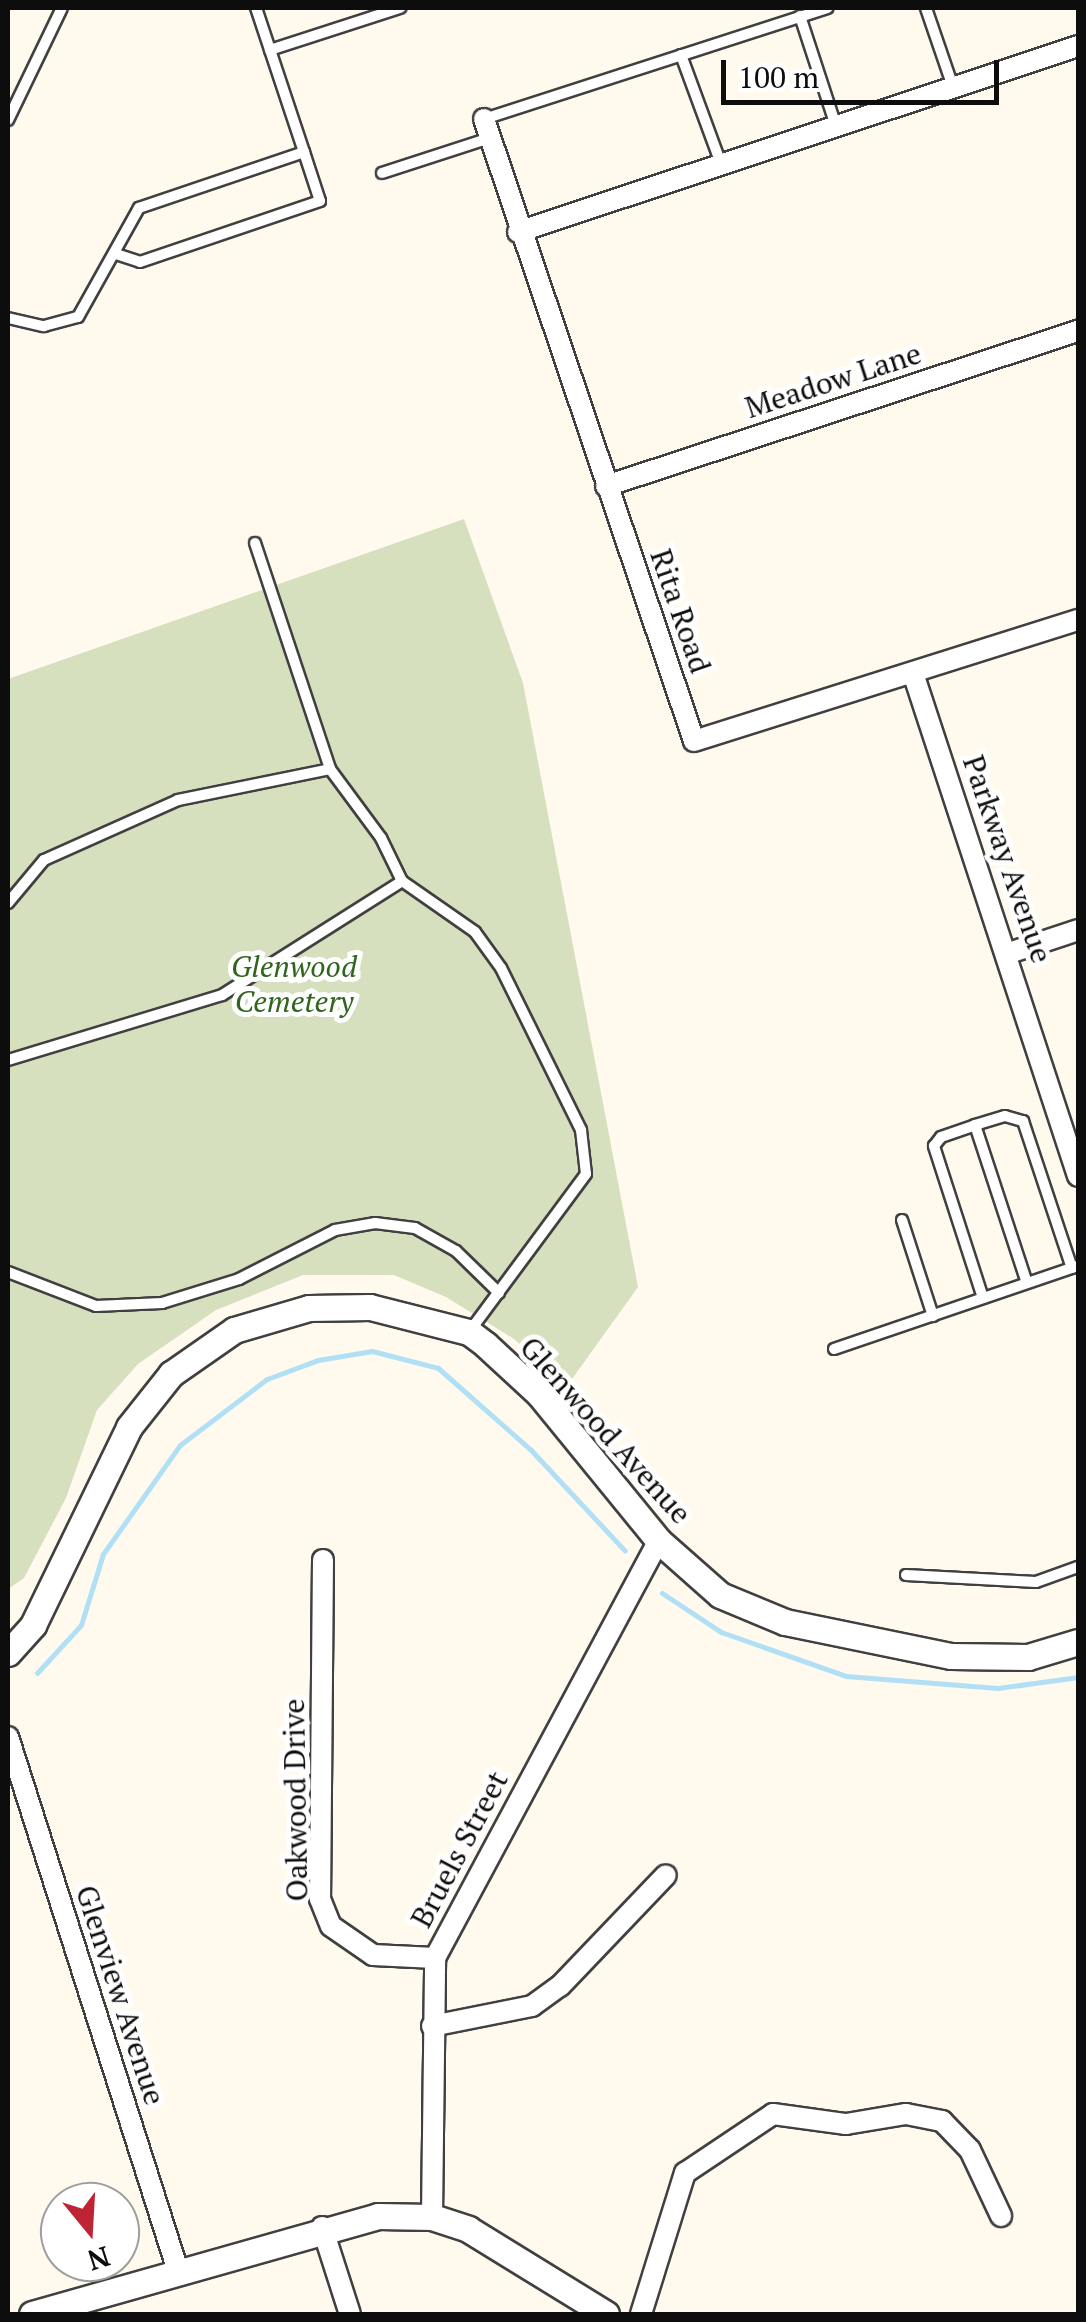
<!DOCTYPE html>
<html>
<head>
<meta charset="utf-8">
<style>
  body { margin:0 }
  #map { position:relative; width:1086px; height:2322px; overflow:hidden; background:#fffaed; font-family:"PT Serif",serif }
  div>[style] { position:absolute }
  .cemetery>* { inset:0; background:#d7e0be }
  .stream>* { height:5px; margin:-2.5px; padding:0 2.5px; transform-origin:2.5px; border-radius:2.5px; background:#b1e0f6 }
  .roads { filter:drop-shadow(2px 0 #404040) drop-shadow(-2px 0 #404040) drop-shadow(0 2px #404040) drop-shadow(0 -2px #404040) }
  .service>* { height:10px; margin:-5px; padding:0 5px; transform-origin:5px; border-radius:5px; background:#fff }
  .minor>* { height:20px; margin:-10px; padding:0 10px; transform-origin:10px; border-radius:10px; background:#fff }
  .tertiary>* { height:25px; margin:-12.5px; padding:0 12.5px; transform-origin:12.5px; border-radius:12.5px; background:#fff }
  span { translate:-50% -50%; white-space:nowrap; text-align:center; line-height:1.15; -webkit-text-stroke:10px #fff; paint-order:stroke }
  .street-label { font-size:30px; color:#0d0d0d }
  .park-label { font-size:30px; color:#30651d; font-style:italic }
  .frame { position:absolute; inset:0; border:10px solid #0d0d0d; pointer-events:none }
  .north { position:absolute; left:40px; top:2182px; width:100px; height:100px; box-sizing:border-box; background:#fff; border:2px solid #9e9e9e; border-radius:50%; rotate:162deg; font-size:28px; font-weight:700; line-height:40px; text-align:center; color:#0d0d0d }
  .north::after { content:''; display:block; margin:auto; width:35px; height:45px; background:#be2434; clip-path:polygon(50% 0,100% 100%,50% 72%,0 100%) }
  .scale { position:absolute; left:721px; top:60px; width:278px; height:45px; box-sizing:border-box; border:5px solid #0d0d0d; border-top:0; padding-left:12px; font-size:30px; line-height:35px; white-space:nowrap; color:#0d0d0d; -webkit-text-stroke:8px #fff; paint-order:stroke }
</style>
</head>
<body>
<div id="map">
  <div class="cemetery">
    <div style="clip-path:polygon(464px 519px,523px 683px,638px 1287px,567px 1386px,514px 1339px,446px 1297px,394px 1275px,303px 1275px,216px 1310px,138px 1364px,97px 1410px,66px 1498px,24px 1578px,8px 1589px,8px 679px)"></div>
  </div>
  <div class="stream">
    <div style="left:662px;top:1593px;width:71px;rotate:33.5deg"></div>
    <div style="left:721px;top:1632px;width:133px;rotate:19.4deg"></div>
    <div style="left:846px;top:1676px;width:152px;rotate:4.5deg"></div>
    <div style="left:998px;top:1688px;width:81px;rotate:-7.8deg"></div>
    <div style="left:37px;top:1673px;width:65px;rotate:-47.5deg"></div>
    <div style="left:81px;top:1625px;width:74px;rotate:-72.8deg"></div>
    <div style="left:103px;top:1554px;width:133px;rotate:-54.8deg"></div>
    <div style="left:180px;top:1445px;width:109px;rotate:-37.2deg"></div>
    <div style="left:267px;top:1379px;width:54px;rotate:-20.4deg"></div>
    <div style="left:318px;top:1360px;width:55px;rotate:-9.5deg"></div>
    <div style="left:372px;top:1351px;width:68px;rotate:14.4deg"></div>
    <div style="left:438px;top:1368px;width:123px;rotate:41.4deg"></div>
    <div style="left:530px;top:1449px;width:139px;rotate:47deg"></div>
  </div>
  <div class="roads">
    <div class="service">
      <div style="left:926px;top:8px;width:83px;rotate:71.1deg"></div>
      <div style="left:800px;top:16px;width:116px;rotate:71.9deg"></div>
      <div style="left:270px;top:50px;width:137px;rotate:-17.9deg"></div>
      <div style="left:681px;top:55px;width:116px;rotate:69.8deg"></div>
      <div style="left:484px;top:119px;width:361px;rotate:-17.9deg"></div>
      <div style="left:8px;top:120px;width:124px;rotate:-64.3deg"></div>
      <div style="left:382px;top:173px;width:114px;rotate:-18deg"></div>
      <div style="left:116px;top:254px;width:25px;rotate:18deg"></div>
      <div style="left:140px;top:262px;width:190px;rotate:-18.7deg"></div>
      <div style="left:320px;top:201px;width:52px;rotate:-108.1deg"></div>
      <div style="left:8px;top:318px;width:37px;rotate:13deg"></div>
      <div style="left:44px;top:326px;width:35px;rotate:-15deg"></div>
      <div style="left:78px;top:317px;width:125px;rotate:-60.8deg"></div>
      <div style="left:139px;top:208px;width:174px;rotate:-18.7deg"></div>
      <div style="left:304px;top:152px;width:152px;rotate:-108.4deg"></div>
      <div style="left:255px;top:543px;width:238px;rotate:71.6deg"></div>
      <div style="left:330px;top:769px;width:86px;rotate:53.5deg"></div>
      <div style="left:381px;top:838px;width:48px;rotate:64deg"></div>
      <div style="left:402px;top:881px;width:89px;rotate:34.9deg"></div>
      <div style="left:475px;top:932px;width:44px;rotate:54.2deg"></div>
      <div style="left:501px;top:968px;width:181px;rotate:63.7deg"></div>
      <div style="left:581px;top:1130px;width:44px;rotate:83.5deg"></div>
      <div style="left:586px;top:1174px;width:195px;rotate:126.5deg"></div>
      <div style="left:8px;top:903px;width:56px;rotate:-50.1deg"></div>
      <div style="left:44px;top:860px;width:147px;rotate:-24.1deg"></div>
      <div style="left:178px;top:800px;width:155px;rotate:-11.5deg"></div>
      <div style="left:8px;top:1060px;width:224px;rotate:-16.9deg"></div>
      <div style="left:222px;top:995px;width:213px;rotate:-32.3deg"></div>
      <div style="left:975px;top:1125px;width:166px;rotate:71.8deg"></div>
      <div style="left:902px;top:1220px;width:101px;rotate:72.1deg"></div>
      <div style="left:8px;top:1272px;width:94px;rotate:21.1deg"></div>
      <div style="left:96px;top:1306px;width:66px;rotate:-2.6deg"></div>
      <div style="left:162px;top:1303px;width:81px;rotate:-17.3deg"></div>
      <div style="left:239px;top:1279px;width:108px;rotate:-27deg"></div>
      <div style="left:335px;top:1230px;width:41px;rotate:-9.9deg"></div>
      <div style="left:375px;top:1223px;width:40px;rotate:7.1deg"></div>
      <div style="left:415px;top:1228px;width:47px;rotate:29.3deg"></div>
      <div style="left:456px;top:1251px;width:60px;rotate:44.3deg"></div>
      <div style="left:983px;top:1298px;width:160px;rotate:-107.9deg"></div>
      <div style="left:934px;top:1146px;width:11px;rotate:-52deg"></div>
      <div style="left:941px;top:1137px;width:36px;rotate:-19deg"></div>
      <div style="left:975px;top:1125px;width:31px;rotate:-17deg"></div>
      <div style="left:1005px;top:1116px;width:19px;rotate:16deg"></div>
      <div style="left:1023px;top:1121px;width:155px;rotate:71.6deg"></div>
      <div style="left:834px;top:1349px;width:258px;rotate:-18.8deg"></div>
      <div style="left:906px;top:1575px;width:130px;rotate:3.1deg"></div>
      <div style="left:1036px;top:1582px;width:45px;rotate:-19.7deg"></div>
    </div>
    <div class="minor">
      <div style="left:484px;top:119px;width:656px;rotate:71.34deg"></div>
      <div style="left:694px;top:741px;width:403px;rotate:-17.5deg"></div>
      <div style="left:518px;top:232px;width:590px;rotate:-18.37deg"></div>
      <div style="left:606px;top:486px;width:497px;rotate:-18.2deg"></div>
      <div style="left:914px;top:676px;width:526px;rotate:71.84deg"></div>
      <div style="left:1009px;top:953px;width:73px;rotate:-18.4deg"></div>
      <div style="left:323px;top:1560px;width:339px;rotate:90.5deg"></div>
      <div style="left:320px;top:1899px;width:29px;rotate:68deg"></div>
      <div style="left:331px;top:1926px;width:51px;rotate:34.6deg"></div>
      <div style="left:373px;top:1955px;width:62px;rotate:2.8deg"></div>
      <div style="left:8px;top:1737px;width:560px;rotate:72.34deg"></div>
      <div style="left:432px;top:2026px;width:102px;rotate:-11.3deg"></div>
      <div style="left:532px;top:2006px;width:34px;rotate:-36deg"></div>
      <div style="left:560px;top:1986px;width:153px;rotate:-46.3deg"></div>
      <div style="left:432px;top:2217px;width:259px;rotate:-89.3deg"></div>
      <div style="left:435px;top:1958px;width:473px;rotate:-61.8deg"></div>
      <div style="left:322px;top:2227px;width:91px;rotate:72.2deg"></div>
      <div style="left:641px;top:2314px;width:148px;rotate:-72.7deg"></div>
      <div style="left:685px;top:2173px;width:106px;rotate:-33.8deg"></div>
      <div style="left:773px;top:2114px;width:74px;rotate:7.8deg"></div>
      <div style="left:846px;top:2124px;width:61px;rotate:-9.5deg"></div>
      <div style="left:906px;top:2114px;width:37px;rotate:11deg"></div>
      <div style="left:942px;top:2121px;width:40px;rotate:46deg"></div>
      <div style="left:970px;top:2150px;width:73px;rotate:64.8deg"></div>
    </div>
    <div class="tertiary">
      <div style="left:8px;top:1653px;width:38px;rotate:-48deg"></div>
      <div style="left:33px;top:1625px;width:220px;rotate:-64.1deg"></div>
      <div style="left:129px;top:1427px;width:68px;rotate:-51.6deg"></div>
      <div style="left:171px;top:1374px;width:77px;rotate:-34.9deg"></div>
      <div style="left:234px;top:1330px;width:78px;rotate:-16.3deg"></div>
      <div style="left:309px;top:1308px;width:61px;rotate:-0.9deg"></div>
      <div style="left:370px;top:1307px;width:102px;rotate:14.2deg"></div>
      <div style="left:469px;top:1332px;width:21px;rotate:37deg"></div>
      <div style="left:486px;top:1345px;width:72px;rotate:42.8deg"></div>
      <div style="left:539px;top:1394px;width:190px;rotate:50.8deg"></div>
      <div style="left:659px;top:1541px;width:81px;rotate:41.5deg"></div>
      <div style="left:720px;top:1595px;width:70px;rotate:22.6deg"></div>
      <div style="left:785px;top:1622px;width:169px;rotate:11.6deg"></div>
      <div style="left:951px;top:1656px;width:77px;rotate:0.7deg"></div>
      <div style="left:1028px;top:1657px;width:52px;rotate:-16.7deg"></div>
      <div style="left:32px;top:2314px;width:360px;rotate:-15.8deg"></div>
      <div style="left:378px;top:2216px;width:54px;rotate:1.1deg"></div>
      <div style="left:432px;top:2217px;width:38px;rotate:18deg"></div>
      <div style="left:468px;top:2229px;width:162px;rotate:31.6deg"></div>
    </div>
  </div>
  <div class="street-label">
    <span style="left:833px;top:380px;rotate:-18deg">Meadow Lane</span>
    <span style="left:681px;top:611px;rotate:71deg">Rita Road</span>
    <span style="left:1008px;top:859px;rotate:71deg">Parkway Avenue</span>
    <span style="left:606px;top:1430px;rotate:48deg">Glenwood Avenue</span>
    <span style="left:295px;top:1800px;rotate:-91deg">Oakwood Drive</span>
    <span style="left:459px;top:1849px;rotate:-62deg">Bruels Street</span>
    <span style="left:121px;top:1995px;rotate:72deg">Glenview Avenue</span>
  </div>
  <div class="park-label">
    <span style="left:294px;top:983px">Glenwood<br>Cemetery</span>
  </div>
  <div class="frame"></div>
  <div class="north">N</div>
  <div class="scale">100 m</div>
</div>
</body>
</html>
